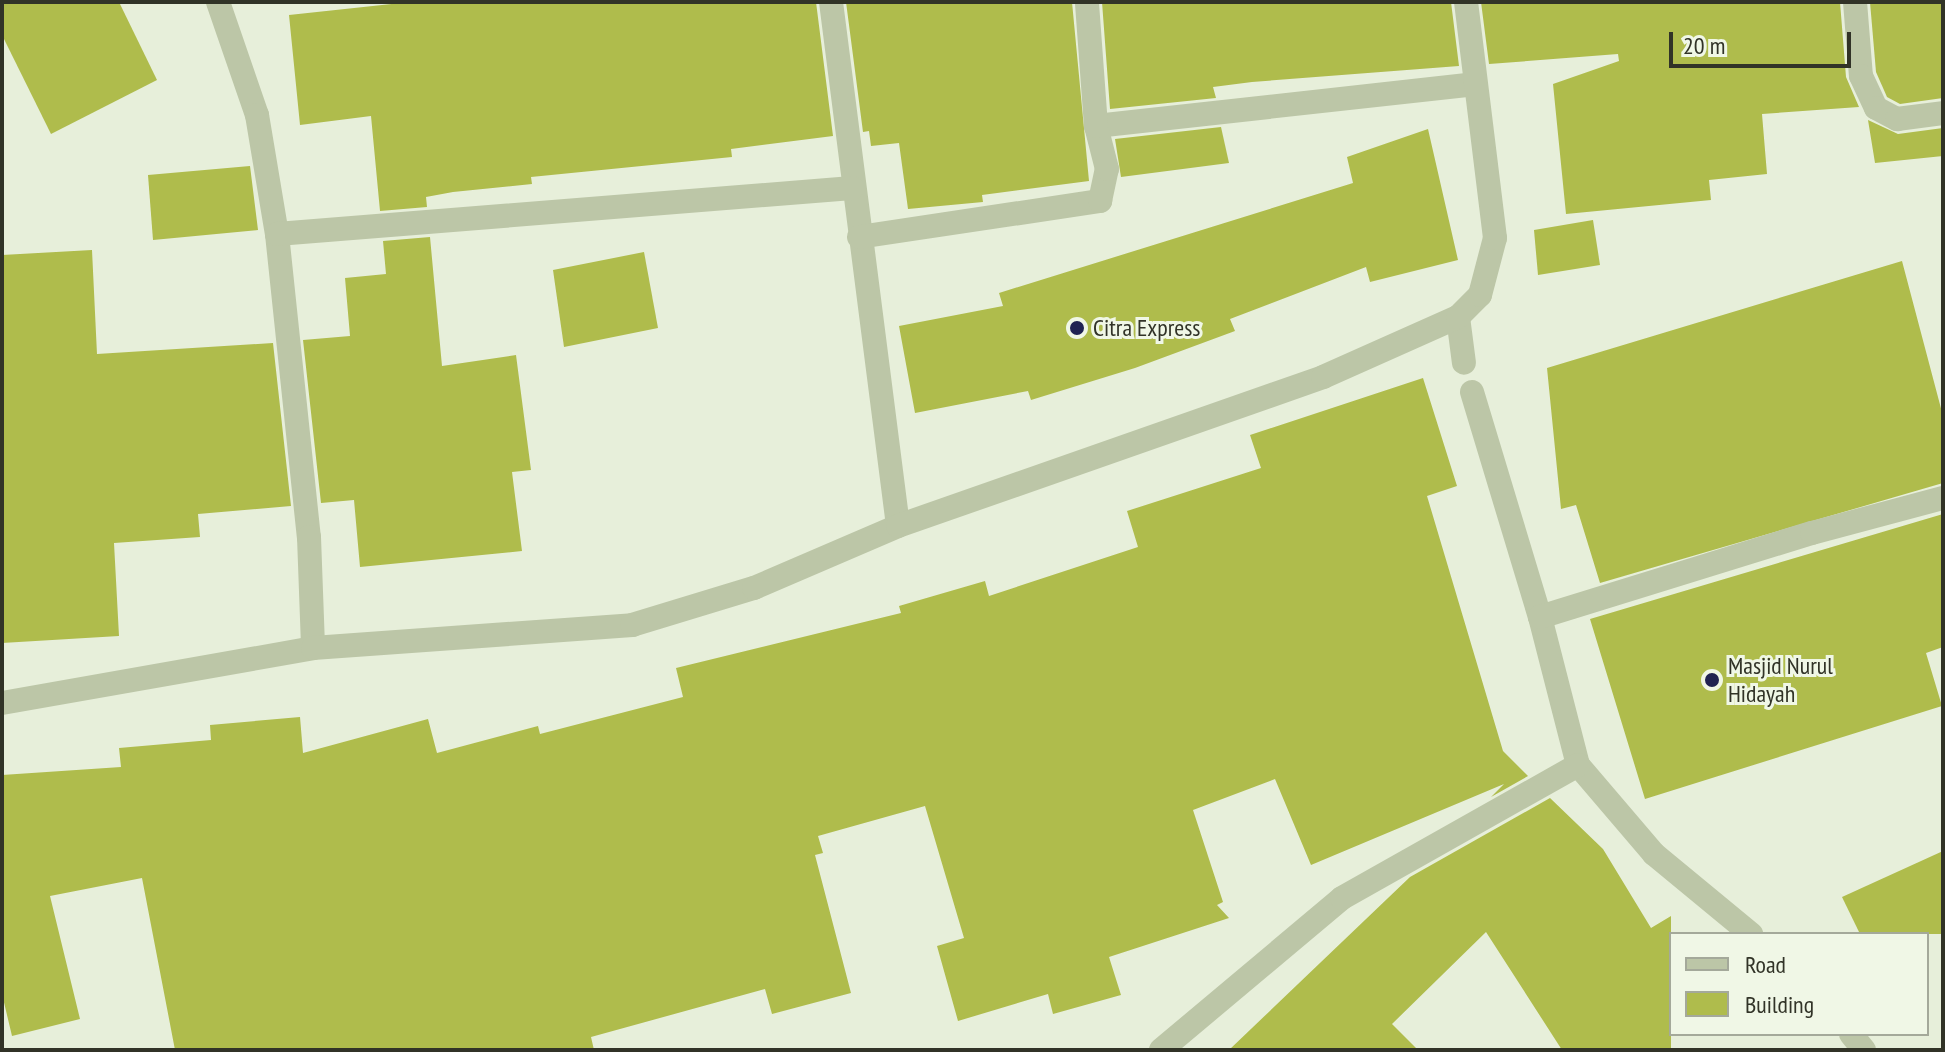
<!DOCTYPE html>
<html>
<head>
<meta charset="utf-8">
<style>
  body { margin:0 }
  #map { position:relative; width:1945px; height:1052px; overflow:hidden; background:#e7efda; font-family:"PT Sans Narrow",sans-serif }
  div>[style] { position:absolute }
  .building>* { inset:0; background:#afbc4c }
  .street>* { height:24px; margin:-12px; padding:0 12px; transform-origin:12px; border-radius:12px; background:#bcc6a7 }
  .dots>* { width:22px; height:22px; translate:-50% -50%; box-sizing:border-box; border:4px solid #f0f7e6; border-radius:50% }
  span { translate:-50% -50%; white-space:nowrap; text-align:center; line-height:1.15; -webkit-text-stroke:6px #f0f7e6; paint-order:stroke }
  .poi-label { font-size:24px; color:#313327 }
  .left { translate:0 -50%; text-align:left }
  .frame { position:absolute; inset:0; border:4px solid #313327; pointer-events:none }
  .legend { position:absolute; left:1669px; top:932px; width:260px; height:104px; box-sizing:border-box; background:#f0f7e6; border:2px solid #a4a99a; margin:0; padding:10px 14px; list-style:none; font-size:24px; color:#313327 }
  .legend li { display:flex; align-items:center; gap:16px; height:40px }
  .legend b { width:40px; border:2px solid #a4a99a }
  .scale { position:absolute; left:1669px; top:32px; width:182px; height:36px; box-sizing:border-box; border:4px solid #313327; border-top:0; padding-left:10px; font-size:24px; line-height:28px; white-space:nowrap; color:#313327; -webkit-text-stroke:6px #f0f7e6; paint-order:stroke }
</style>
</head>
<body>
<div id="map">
  <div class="building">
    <div style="clip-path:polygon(2px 2px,119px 2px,157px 80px,51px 134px,2px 35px)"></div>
    <div style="clip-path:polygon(410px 2px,816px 2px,833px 136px,731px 149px,732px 157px,531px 177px,532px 184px,453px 192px,426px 197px,427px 207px,380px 211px,371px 116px,300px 125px,289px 15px)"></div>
    <div style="clip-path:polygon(846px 2px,1072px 2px,1089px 181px,982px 195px,983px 202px,908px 209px,899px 143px,871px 146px,869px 131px,863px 132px)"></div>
    <div style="clip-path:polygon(1102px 2px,1451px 2px,1459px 66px,1252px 82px,1213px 87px,1216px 98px,1110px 109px)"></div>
    <div style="clip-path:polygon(1481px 2px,1840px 2px,1846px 77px,1859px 107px,1762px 114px,1767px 174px,1709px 180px,1711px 200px,1566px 214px,1553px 84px,1619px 61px,1618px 54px,1489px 64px)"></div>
    <div style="clip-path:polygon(1870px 2px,1943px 2px,1943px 98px,1900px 104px,1887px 97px,1876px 72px)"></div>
    <div style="clip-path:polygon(1868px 120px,1898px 134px,1943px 128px,1943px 156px,1875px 163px)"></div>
    <div style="clip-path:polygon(1221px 127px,1229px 163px,1121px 177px,1115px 139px)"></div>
    <div style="clip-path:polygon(1428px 129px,1458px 260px,1370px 282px,1366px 267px,1230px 319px,1235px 331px,1135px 368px,1031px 400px,1028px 391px,915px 413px,899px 326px,1003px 306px,999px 293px,1353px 183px,1347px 157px)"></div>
    <div style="clip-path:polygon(250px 166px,258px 230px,153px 240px,148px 175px)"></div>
    <div style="clip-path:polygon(1593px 220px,1600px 265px,1538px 275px,1534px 230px)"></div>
    <div style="clip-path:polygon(430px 237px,442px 366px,516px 355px,531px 470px,512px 472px,522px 551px,360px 567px,354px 500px,321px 503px,303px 340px,350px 336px,345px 278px,386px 274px,383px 241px)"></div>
    <div style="clip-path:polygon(92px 250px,97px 354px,273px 343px,291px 506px,198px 514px,200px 537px,114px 543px,119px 636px,2px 643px,2px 255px)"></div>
    <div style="clip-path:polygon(644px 252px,658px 328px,564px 347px,553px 270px)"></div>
    <div style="clip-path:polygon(1902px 261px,1943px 416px,1943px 483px,1600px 583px,1576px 505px,1561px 509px,1547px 368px)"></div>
    <div style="clip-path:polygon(1423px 378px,1457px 486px,1427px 496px,1503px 751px,1528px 776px,1491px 797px,1504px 784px,1311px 865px,1275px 779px,1193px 810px,1223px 902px,1217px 905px,1229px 918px,1109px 957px,1121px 995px,1053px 1014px,1048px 994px,958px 1021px,937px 946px,964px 938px,925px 806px,818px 836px,823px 853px,815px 855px,851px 993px,772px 1014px,765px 989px,591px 1037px,594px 1050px,175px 1050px,142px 878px,50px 896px,80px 1019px,12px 1036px,2px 994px,2px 775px,121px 767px,119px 748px,211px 740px,210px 725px,300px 717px,303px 753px,428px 719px,437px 753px,538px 726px,540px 734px,683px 697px,676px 668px,901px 613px,899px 606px,985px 581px,989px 596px,1138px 547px,1127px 511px,1261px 468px,1250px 435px)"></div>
    <div style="clip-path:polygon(1943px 514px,1943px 647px,1926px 653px,1942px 706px,1645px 799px,1590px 619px)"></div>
    <div style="clip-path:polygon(1550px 798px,1603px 849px,1651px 928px,1671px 916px,1671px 1050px,1562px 1050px,1486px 932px,1392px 1024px,1418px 1050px,1229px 1050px,1410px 877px)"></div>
    <div style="clip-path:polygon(1943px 851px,1943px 934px,1860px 934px,1842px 897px)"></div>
  </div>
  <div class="street">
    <div style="left:218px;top:2px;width:120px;rotate:71deg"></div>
    <div style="left:257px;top:115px;width:121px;rotate:80.5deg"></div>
    <div style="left:277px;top:234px;width:305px;rotate:84deg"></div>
    <div style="left:309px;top:537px;width:111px;rotate:87.9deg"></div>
    <div style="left:831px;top:2px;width:528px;rotate:82.71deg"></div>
    <div style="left:1855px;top:2px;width:74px;rotate:85.4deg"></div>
    <div style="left:1861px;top:76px;width:35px;rotate:65deg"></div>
    <div style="left:1876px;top:108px;width:24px;rotate:28deg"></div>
    <div style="left:1897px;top:119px;width:46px;rotate:-7.4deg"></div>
    <div style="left:1096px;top:126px;width:380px;rotate:-6.3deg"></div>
    <div style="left:277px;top:234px;width:577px;rotate:-4.57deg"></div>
    <div style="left:859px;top:237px;width:244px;rotate:-8.5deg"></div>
    <div style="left:1100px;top:201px;width:33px;rotate:-78deg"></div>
    <div style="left:1107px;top:169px;width:44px;rotate:-104.3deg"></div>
    <div style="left:1096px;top:126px;width:124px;rotate:-94.2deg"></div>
    <div style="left:1458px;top:317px;width:46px;rotate:82.6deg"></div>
    <div style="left:1472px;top:392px;width:235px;rotate:73.2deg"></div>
    <div style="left:1540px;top:617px;width:153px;rotate:75.6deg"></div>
    <div style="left:1578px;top:765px;width:117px;rotate:49.5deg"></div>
    <div style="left:1654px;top:854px;width:126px;rotate:39.5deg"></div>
    <div style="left:1540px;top:617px;width:285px;rotate:-17.2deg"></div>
    <div style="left:1812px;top:533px;width:136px;rotate:-15deg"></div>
    <div style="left:2px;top:703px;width:316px;rotate:-10deg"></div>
    <div style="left:313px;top:648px;width:320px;rotate:-4.1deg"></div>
    <div style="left:632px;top:625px;width:127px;rotate:-16.9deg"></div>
    <div style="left:754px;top:588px;width:157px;rotate:-23.3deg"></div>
    <div style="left:898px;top:526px;width:450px;rotate:-19.3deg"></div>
    <div style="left:1323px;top:377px;width:148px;rotate:-24deg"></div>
    <div style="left:1458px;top:317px;width:31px;rotate:-45deg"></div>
    <div style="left:1480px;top:295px;width:59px;rotate:-75.3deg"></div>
    <div style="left:1495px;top:238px;width:238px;rotate:-97deg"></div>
    <div style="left:1851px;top:1034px;width:21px;rotate:51deg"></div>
    <div style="left:1161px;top:1050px;width:236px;rotate:-40deg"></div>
    <div style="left:1342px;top:898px;width:271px;rotate:-29.4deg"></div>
  </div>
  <div class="dots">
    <div style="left:1077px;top:328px;background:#202351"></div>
    <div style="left:1712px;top:680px;background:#202351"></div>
  </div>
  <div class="poi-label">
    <span class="left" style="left:1093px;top:328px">Citra Express</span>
    <span class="left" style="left:1728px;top:680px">Masjid Nurul<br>Hidayah</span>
  </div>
  <div class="frame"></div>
  <ul class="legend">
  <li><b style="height:10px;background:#bcc6a7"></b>Road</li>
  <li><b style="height:22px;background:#afbc4c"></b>Building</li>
  </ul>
  <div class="scale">20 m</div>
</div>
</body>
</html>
